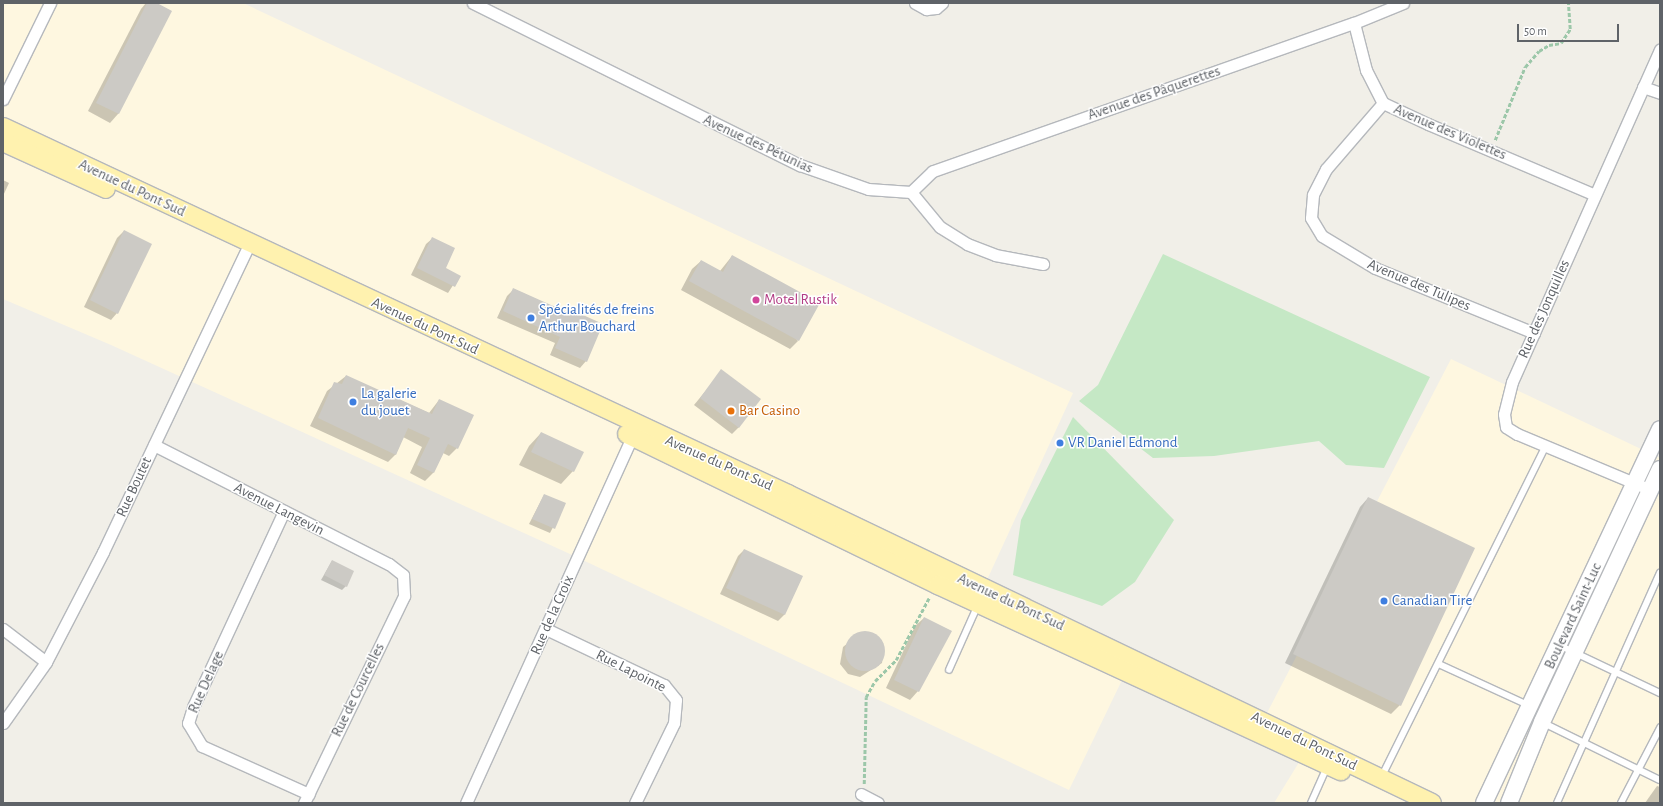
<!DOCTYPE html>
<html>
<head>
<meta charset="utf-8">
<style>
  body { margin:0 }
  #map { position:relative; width:1663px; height:806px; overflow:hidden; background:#f1efe8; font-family:"Alegreya Sans",sans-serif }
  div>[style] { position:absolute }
  .commercial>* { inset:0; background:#fef7e0 }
  .green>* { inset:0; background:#c5e8c5 }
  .shadow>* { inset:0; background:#0003 }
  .building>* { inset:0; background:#cccac5 }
  .round { border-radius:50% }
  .path>* { height:2.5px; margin-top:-1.25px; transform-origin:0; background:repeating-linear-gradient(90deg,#9cc7a9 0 4px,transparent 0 6px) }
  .roads { filter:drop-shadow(1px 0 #b5b8bc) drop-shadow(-1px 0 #b5b8bc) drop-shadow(0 1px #b5b8bc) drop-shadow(0 -1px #b5b8bc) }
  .lane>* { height:5.5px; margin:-2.75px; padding:0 2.75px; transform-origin:2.75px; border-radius:2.75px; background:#fff }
  .street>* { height:11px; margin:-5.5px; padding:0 5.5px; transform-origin:5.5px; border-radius:5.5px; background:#fff }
  .secondary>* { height:16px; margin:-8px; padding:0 8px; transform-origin:8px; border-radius:8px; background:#fff }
  .primary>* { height:18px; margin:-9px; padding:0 9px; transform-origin:9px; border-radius:9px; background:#fff2af }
  .dots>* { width:11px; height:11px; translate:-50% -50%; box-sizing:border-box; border:2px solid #fff; border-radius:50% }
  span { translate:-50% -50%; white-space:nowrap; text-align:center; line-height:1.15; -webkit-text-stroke:3px #fff; paint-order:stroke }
  .street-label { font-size:15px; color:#5f6368 }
  .hotel-label { font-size:15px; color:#b23c85 }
  .left { translate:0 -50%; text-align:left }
  .shop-label { font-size:15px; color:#366cbe }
  .food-label { font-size:15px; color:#c56008 }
  .frame { position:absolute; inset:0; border:4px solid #5f6368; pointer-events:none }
  .scale { position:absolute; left:1517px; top:24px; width:102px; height:18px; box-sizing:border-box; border:2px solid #5f6368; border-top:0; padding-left:5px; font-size:12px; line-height:14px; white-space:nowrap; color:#5f6368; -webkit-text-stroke:3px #fff; paint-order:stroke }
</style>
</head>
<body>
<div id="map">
  <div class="commercial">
    <div style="clip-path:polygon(3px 3px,243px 3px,1073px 393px,975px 606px,1123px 678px,1069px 790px,570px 554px,111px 345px,3px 299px)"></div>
    <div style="clip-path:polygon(1451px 359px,1660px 458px,1660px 803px,1274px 803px,1301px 759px,1255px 736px)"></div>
  </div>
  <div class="green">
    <div style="clip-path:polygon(1163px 254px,1430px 377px,1384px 468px,1346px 465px,1319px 441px,1214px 456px,1153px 458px,1079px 401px,1098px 385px)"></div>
    <div style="clip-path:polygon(1073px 417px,1174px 520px,1135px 582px,1102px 606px,1013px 575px,1021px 520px)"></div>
  </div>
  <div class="shadow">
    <div style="clip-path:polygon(146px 3px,155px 3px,171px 11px,118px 114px,110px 123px,88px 111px,141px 9px)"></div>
    <div style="clip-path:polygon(3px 180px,9px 183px,3px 196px)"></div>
    <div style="clip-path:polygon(124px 231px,117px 313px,111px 320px,84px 307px,117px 238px)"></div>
    <div style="clip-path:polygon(433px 238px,444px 268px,459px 276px,448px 293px,411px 275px,426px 244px)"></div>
    <div style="clip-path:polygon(732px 256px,798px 341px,790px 349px,681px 290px,692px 269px,701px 261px,720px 271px)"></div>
    <div style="clip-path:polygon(514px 289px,569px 314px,572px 311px,586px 361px,580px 368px,550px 355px,555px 343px,497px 318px,507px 296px)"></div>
    <div style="clip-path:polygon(722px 371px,739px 427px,732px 434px,694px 405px)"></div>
    <div style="clip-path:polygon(346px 376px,429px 413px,439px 400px,457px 448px,449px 456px,443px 453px,433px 473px,425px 481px,410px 473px,422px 447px,403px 437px,396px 454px,388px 462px,310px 426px,327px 391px)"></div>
    <div style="clip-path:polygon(541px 433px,573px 471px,561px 484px,519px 465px,529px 446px)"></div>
    <div style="clip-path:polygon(544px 495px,565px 504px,550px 533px,529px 524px)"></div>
    <div style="clip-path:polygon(1368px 498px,1400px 705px,1391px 714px,1285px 663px,1360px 507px)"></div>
    <div style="clip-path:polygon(744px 550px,802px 577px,784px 615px,778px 621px,720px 594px,738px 556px)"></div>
    <div style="clip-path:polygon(332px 561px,346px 586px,342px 590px,321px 580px)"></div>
    <div style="clip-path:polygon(924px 618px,951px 631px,918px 691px,910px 700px,886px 688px,915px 626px)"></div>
    <div style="clip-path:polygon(860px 633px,877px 636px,884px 646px,882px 663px,860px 677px,848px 674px,840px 664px,843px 647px)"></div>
    <div style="clip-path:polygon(1657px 786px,1660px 787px,1660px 803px,1645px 803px)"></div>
  </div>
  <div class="building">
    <div style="clip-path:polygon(147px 3px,157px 3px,172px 11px,119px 114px,96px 103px)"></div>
    <div style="clip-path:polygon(124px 230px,152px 244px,118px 314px,90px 300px)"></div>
    <div style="clip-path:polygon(432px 237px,455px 248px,446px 268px,461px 276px,455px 287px,417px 268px)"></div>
    <div style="clip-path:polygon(732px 255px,820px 303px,799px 341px,689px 281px,701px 260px,723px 272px)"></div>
    <div style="clip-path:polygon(513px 288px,571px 314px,572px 310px,603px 324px,587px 362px,555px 348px,560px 337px,503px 311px)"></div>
    <div style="clip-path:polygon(721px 369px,761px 399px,739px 428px,700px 398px)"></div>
    <div style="clip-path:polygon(346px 375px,432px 414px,439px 399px,474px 415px,458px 449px,448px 444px,434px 473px,417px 465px,430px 438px,408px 428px,396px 455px,318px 418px,334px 382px,342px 384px)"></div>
    <div style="clip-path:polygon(541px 432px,584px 452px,574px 472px,531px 452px)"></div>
    <div style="clip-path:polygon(544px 494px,566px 503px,555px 529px,532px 519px)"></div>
    <div style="clip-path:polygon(1368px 497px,1475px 548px,1401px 706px,1293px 654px)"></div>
    <div style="clip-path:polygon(744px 549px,803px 576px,785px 615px,726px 588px)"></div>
    <div style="clip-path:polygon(332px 560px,354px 571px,347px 587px,324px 575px)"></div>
    <div style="clip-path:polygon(924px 617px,952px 631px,919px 692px,894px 680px)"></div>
    <div class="round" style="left:845px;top:631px;width:40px;height:40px"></div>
  </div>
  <div class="path">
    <div style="left:1495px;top:140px;width:79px;rotate:-67.7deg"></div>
    <div style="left:1525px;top:67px;width:21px;rotate:-49deg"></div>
    <div style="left:1539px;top:51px;width:12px;rotate:-31deg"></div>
    <div style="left:1549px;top:45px;width:12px;rotate:-9deg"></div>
    <div style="left:1561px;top:43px;width:17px;rotate:-57deg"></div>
    <div style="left:1570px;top:29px;width:26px;rotate:-94deg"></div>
    <div style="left:864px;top:784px;width:87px;rotate:-88.7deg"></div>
    <div style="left:866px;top:697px;width:18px;rotate:-61deg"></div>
    <div style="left:875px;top:681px;width:30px;rotate:-45deg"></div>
    <div style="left:896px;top:660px;width:70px;rotate:-62deg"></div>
  </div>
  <div class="roads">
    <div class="lane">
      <div style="left:1559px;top:645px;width:112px;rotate:25.4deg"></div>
      <div style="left:1439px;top:664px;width:98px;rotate:24.7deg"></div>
      <div style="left:949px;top:670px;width:71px;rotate:-66deg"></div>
      <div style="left:1542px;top:722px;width:131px;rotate:26.2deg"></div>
      <div style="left:1382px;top:776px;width:367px;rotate:-63.6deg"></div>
      <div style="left:1311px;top:803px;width:39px;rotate:-66deg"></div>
      <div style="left:1557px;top:803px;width:252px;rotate:-65.9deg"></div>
      <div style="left:1621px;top:803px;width:85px;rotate:-62.5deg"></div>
    </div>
    <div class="street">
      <div style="left:473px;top:3px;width:365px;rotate:26.4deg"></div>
      <div style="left:800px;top:165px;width:72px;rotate:19.4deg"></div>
      <div style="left:868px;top:189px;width:43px;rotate:4deg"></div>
      <div style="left:911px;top:192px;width:45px;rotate:50.4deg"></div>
      <div style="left:940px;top:227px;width:32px;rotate:32deg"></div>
      <div style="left:967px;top:244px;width:30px;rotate:21deg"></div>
      <div style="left:995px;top:255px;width:49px;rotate:10.6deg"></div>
      <div style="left:915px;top:3px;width:13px;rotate:29deg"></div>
      <div style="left:926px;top:9px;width:10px;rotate:-6deg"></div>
      <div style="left:936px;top:8px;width:8px;rotate:-40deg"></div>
      <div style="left:1354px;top:23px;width:49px;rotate:75.7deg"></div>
      <div style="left:1366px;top:70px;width:37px;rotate:63deg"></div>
      <div style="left:1383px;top:103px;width:50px;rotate:25deg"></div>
      <div style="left:1428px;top:124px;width:181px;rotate:23deg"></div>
      <div style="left:1643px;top:87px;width:18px;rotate:19deg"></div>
      <div style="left:3px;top:99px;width:107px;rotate:-63.9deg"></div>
      <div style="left:1383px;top:103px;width:87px;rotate:130.8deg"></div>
      <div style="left:1326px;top:169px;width:29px;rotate:117deg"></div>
      <div style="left:1313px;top:195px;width:23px;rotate:95deg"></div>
      <div style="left:1311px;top:218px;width:21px;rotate:59deg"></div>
      <div style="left:1322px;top:236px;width:62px;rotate:31.1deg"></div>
      <div style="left:1375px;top:268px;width:172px;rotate:22.2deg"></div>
      <div style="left:911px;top:192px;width:30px;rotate:-44deg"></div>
      <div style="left:933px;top:171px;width:446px;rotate:-19.4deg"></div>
      <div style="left:1354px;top:23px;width:53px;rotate:-22.2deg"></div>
      <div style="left:154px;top:445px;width:263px;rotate:26.9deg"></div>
      <div style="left:389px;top:564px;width:18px;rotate:38deg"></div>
      <div style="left:403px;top:575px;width:21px;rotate:87deg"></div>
      <div style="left:404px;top:596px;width:230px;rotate:115.8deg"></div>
      <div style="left:1651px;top:490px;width:145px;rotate:-157.3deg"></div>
      <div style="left:1517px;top:434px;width:13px;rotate:-148deg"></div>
      <div style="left:1506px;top:427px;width:13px;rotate:-99deg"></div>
      <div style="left:1504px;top:414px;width:33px;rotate:-76deg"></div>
      <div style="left:1512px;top:382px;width:364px;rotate:-66deg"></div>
      <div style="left:284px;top:511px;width:216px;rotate:114.9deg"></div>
      <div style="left:193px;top:707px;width:17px;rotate:107deg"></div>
      <div style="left:188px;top:723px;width:27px;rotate:59deg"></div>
      <div style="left:202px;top:746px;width:117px;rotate:24.2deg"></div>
      <div style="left:3px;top:629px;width:54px;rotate:37.5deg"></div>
      <div style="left:546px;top:629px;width:131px;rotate:25.4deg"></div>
      <div style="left:664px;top:685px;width:19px;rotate:51deg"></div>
      <div style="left:676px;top:700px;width:23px;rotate:95deg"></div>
      <div style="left:674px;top:723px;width:89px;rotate:116deg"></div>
      <div style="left:3px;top:723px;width:75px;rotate:-54.8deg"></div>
      <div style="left:46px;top:662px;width:124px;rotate:-62.6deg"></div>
      <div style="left:103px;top:552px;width:342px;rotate:-64.6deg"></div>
      <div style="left:861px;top:794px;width:19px;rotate:28deg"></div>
      <div style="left:466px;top:803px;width:407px;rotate:-65.6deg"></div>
    </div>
    <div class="secondary">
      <div style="left:1484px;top:803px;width:413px;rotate:-64.8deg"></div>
      <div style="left:1509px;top:803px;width:87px;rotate:-67.8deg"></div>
      <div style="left:1542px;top:722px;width:279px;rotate:-65deg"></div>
    </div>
    <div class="primary">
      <div style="left:3px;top:127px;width:867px;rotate:25.06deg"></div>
      <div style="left:788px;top:494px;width:714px;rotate:25.63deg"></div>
      <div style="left:3px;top:142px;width:113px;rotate:24.5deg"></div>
      <div style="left:627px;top:434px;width:346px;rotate:25.9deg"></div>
      <div style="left:938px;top:585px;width:444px;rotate:24.8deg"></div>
    </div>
  </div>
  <div class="dots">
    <div style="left:756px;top:300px;background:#d1479c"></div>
    <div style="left:531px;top:318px;background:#3f7fe0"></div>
    <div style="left:353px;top:402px;background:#3f7fe0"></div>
    <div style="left:731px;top:411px;background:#e8710a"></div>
    <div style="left:1060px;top:443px;background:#3f7fe0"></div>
    <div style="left:1384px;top:601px;background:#3f7fe0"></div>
  </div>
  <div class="street-label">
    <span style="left:1154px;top:93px;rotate:-19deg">Avenue des Pâquerettes</span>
    <span style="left:1450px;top:132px;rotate:23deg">Avenue des Violettes</span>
    <span style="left:758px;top:144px;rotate:25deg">Avenue des Pétunias</span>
    <span style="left:132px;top:188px;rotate:25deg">Avenue du Pont Sud</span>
    <span style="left:1419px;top:285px;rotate:23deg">Avenue des Tulipes</span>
    <span style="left:1544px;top:309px;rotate:-66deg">Rue des Jonquilles</span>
    <span style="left:425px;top:326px;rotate:25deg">Avenue du Pont Sud</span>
    <span style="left:719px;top:463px;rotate:24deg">Avenue du Pont Sud</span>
    <span style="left:134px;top:487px;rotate:-65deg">Rue Boutet</span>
    <span style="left:279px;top:509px;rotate:27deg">Avenue Langevin</span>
    <span style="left:1011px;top:602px;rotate:25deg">Avenue du Pont Sud</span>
    <span style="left:552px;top:615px;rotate:-66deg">Rue de la Croix</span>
    <span style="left:1573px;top:616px;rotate:-65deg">Boulevard Saint-Luc</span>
    <span style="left:631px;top:671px;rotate:27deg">Rue Lapointe</span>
    <span style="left:206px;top:682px;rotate:-66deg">Rue Delage</span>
    <span style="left:358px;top:690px;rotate:-64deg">Rue de Courcelles</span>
    <span style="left:1304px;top:741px;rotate:26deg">Avenue du Pont Sud</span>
  </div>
  <div class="hotel-label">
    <span class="left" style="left:764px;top:300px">Motel Rustik</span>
  </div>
  <div class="shop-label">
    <span class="left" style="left:539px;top:318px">Spécialités de freins<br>Arthur Bouchard</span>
    <span class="left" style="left:361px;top:402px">La galerie<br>du jouet</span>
    <span class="left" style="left:1068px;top:443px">VR Daniel Edmond</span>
    <span class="left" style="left:1392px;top:601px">Canadian Tire</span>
  </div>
  <div class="food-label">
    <span class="left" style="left:739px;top:411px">Bar Casino</span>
  </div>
  <div class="frame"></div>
  <div class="scale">50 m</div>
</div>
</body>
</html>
